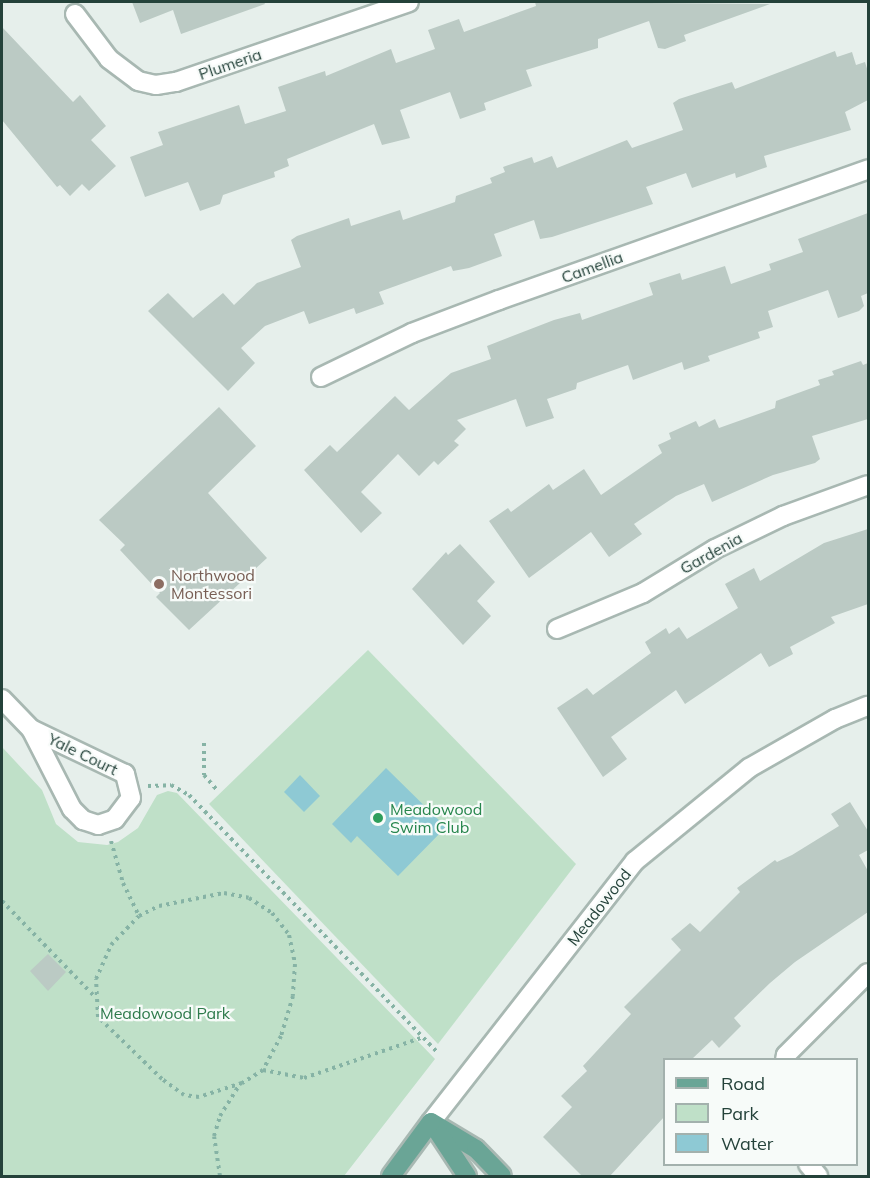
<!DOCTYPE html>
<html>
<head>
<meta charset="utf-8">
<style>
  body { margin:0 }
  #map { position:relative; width:870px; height:1178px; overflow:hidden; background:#e6efeb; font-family:Mulish,sans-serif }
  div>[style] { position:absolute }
  .green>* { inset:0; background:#bfe0c8 }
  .water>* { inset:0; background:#8ec9d4 }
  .building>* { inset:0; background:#bbcac4 }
  .path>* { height:4px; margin-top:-2px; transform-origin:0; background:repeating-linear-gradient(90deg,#86b3a5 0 3px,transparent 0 7.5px) }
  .roads { filter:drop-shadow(2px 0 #a8b8b2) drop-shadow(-2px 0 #a8b8b2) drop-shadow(0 2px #a8b8b2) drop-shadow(0 -2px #a8b8b2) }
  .minor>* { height:18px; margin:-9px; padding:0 9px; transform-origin:9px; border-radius:9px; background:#fff }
  .major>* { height:18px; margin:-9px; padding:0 9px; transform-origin:9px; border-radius:9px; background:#6aa596 }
  .dots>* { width:16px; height:16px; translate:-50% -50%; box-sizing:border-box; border:3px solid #f7fbf9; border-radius:50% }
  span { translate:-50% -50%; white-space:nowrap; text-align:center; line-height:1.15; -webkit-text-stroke:4.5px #f7fbf9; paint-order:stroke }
  .street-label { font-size:16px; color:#24423a }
  .education-label { font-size:16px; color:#785e54 }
  .left { translate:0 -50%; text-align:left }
  .leisure-label { font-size:16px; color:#27864d }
  .park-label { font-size:16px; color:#2d7a4b }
  .frame { position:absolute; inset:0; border:3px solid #24423a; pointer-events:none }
  .legend { position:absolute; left:663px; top:1058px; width:195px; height:108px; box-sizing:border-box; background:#f7fbf9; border:2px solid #a3b1ad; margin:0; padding:8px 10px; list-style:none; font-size:18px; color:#24423a }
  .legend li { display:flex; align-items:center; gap:12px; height:30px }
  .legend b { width:30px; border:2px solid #a3b1ad }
</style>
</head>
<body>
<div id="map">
  <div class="green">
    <div style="clip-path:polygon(368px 650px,576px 864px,438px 1044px,209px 804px)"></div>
    <div style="clip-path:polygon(2px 747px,42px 790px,56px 824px,78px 842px,107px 845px,118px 842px,138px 828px,157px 795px,168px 791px,177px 793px,435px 1059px,344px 1176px,2px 1176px)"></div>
  </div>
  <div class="water">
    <div style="clip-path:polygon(386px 768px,446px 827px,398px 876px,357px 836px,351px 843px,332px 824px)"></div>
    <div style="clip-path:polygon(300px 775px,320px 796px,304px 812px,284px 792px)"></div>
  </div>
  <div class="building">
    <div style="clip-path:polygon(132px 2px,264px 2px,265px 4px,181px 34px,173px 10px,140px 23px)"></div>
    <div style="clip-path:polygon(535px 2px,770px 4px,684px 35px,686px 41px,665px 49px,658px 48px,649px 21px,598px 39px,598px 48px,526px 70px,532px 86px,484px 103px,486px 110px,460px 119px,450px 92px,400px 110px,410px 138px,382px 145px,374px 124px,287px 159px,289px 166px,274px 172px,275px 177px,223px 195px,220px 204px,200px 211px,188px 182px,145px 197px,130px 157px,163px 145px,158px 132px,239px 105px,245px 124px,286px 111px,278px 87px,325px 71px,326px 76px,391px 49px,396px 63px,435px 49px,428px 30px,459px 19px,464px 32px,536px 6px)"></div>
    <div style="clip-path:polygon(2px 27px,73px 102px,80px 95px,106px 126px,91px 140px,116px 166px,89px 191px,82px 184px,70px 196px,60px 185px,57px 187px,2px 120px)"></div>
    <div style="clip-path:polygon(835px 51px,837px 57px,852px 52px,856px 65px,865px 62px,868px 72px,868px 100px,845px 112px,851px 130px,764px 156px,767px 167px,736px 178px,735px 173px,692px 188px,686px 173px,646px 187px,653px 204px,552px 237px,540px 239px,534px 220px,494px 234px,502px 256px,469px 268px,453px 271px,451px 266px,379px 292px,384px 304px,356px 314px,354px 308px,309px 324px,304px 311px,265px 326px,241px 348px,255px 363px,228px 391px,148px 311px,168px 293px,193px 318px,223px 293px,234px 305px,257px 283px,301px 267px,291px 240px,297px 236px,349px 218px,351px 226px,400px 210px,403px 220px,455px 202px,456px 196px,492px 183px,490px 178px,505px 172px,503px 167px,532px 157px,534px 163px,552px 156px,557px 168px,627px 140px,632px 148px,683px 130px,673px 103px,679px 99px,732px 82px,735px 89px)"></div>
    <div style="clip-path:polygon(868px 213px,868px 293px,861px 296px,864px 306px,859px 311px,838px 318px,828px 290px,768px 311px,773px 327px,758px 332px,760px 338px,708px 356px,710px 361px,684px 370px,682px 362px,633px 380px,628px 365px,577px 383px,576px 389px,547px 399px,554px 418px,526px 427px,516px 399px,457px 420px,466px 429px,454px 441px,459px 445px,438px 465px,434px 461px,419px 476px,398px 454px,361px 492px,382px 513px,361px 533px,304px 470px,330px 445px,337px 452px,395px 396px,409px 410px,451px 373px,491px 359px,487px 346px,554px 320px,580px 313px,582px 320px,653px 295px,649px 283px,680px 273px,682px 280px,725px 266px,731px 284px,771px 270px,769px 264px,803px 252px,798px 239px)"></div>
    <div style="clip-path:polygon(861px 361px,863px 365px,868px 363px,868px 419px,812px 436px,820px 459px,815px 463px,773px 475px,712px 502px,704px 484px,676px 496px,634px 524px,642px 534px,609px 557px,591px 532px,529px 578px,489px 521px,508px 508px,511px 512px,549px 484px,553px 490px,584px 469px,601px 495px,662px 453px,658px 445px,671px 439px,669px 433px,696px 421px,699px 427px,715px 419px,719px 428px,775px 408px,776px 401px,820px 385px,818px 380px,834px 375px,832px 371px)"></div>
    <div style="clip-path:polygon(219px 407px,256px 446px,208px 493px,267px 558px,189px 630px,156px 597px,160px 593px,120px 550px,125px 545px,99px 520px)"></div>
    <div style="clip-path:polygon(868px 529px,868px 604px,831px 617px,835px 623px,790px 647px,793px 654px,769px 667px,761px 653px,685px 704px,676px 690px,611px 737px,627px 759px,603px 777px,557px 708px,587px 688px,593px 695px,651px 653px,645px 642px,666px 628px,669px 634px,679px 627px,687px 639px,738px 608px,725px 584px,754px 568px,760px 581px,824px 543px)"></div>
    <div style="clip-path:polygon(460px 544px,495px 582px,477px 601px,491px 616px,463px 645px,412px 589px,446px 552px,448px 555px)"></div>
    <div style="clip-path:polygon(850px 802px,868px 831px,868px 850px,859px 855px,868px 871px,868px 912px,795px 962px,770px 983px,734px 1018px,741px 1026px,719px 1048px,712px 1040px,692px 1059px,664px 1059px,664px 1117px,610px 1176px,582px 1176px,543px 1137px,572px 1107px,561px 1096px,587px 1071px,583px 1066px,631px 1014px,624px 1007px,681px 950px,671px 939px,690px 923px,700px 932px,740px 892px,737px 888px,775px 860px,777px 862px,792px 855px,839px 826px,831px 814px)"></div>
    <div style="clip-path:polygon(48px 954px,66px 972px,48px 991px,30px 971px)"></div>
  </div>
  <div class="path">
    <div style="left:204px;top:743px;width:32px;rotate:90deg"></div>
    <div style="left:204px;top:775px;width:20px;rotate:49deg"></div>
    <div style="left:148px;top:786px;width:23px;rotate:-2deg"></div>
    <div style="left:171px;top:785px;width:21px;rotate:29deg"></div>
    <div style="left:189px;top:795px;width:357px;rotate:46deg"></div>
    <div style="left:111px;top:841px;width:44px;rotate:74.1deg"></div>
    <div style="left:123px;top:883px;width:37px;rotate:64deg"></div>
    <div style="left:224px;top:893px;width:25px;rotate:11deg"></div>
    <div style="left:249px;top:898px;width:27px;rotate:33deg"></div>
    <div style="left:272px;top:913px;width:28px;rotate:52deg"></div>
    <div style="left:289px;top:935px;width:30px;rotate:78deg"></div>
    <div style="left:295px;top:964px;width:32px;rotate:94deg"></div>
    <div style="left:293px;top:996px;width:42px;rotate:106.7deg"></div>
    <div style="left:281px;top:1036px;width:38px;rotate:118deg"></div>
    <div style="left:263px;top:1070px;width:25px;rotate:148deg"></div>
    <div style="left:242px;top:1083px;width:45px;rotate:162deg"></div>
    <div style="left:199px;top:1097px;width:15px;rotate:-172deg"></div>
    <div style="left:184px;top:1095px;width:27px;rotate:-144deg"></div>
    <div style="left:162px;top:1079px;width:89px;rotate:-135.9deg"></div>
    <div style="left:98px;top:1017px;width:38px;rotate:-93deg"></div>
    <div style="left:96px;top:979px;width:37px;rotate:-66deg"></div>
    <div style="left:111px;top:945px;width:40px;rotate:-46deg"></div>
    <div style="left:139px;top:916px;width:22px;rotate:-27deg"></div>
    <div style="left:159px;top:906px;width:66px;rotate:-11.3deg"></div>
    <div style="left:2px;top:901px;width:134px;rotate:45.9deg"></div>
    <div style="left:263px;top:1070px;width:42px;rotate:11deg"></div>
    <div style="left:304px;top:1078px;width:127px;rotate:-18.9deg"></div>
    <div style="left:220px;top:1176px;width:40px;rotate:-98.5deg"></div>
    <div style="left:214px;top:1136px;width:21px;rotate:-73deg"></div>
    <div style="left:220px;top:1116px;width:39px;rotate:-58deg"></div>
  </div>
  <div class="roads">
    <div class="minor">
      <div style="left:75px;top:14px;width:56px;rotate:52.9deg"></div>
      <div style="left:109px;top:59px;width:36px;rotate:37deg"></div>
      <div style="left:138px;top:81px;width:18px;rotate:13deg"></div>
      <div style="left:156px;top:85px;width:20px;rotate:-9deg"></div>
      <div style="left:176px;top:82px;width:246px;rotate:-18.9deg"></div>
      <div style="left:321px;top:377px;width:101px;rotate:-25.8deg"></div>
      <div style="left:412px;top:333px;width:93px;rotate:-20.8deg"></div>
      <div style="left:499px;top:300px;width:392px;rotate:-19.5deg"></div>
      <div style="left:557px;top:629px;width:93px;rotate:-22.7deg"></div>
      <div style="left:643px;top:593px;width:84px;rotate:-31.4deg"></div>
      <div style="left:715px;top:549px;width:76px;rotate:-25.9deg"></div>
      <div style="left:783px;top:516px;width:90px;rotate:-20deg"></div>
      <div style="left:2px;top:699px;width:42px;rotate:46deg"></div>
      <div style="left:31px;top:729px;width:90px;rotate:62.9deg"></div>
      <div style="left:72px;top:809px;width:16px;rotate:45deg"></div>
      <div style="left:83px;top:820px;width:16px;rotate:18deg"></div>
      <div style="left:98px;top:825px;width:18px;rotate:-19deg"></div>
      <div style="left:115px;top:819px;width:26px;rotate:-53deg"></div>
      <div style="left:131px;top:798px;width:25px;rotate:-104deg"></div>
      <div style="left:125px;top:774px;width:104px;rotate:-154.4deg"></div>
      <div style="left:785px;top:1060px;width:5px;rotate:-79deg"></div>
      <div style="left:786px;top:1055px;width:116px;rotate:-45deg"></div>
      <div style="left:431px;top:1122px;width:331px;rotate:-52deg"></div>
      <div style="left:635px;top:861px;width:147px;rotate:-39.2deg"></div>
      <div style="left:749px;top:768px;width:99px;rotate:-29.7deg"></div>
      <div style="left:835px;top:719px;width:35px;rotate:-22deg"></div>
      <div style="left:808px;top:1164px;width:16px;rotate:50deg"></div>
    </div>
    <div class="major">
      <div style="left:431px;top:1122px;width:52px;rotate:31deg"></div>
      <div style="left:476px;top:1149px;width:37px;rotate:46deg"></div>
      <div style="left:434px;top:1126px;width:60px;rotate:56.6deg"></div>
      <div style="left:391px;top:1176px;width:67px;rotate:-53.5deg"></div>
    </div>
  </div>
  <div class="dots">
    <div style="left:159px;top:584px;background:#8d6e63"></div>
    <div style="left:378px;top:818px;background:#2e9e5b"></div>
  </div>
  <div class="street-label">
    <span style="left:230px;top:64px;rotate:-19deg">Plumeria</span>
    <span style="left:592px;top:267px;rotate:-20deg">Camellia</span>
    <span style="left:711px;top:553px;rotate:-29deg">Gardenia</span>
    <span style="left:83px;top:754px;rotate:26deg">Yale Court</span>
    <span style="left:599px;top:907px;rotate:-52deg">Meadowood</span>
  </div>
  <div class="education-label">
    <span class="left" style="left:171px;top:584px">Northwood<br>Montessori</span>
  </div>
  <div class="leisure-label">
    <span class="left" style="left:390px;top:818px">Meadowood<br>Swim Club</span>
  </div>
  <div class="park-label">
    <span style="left:165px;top:1013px">Meadowood Park</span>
  </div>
  <div class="frame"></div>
  <ul class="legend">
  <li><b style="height:8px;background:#6aa596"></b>Road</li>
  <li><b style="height:16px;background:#bfe0c8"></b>Park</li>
  <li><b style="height:16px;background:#8ec9d4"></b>Water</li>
  </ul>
</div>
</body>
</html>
